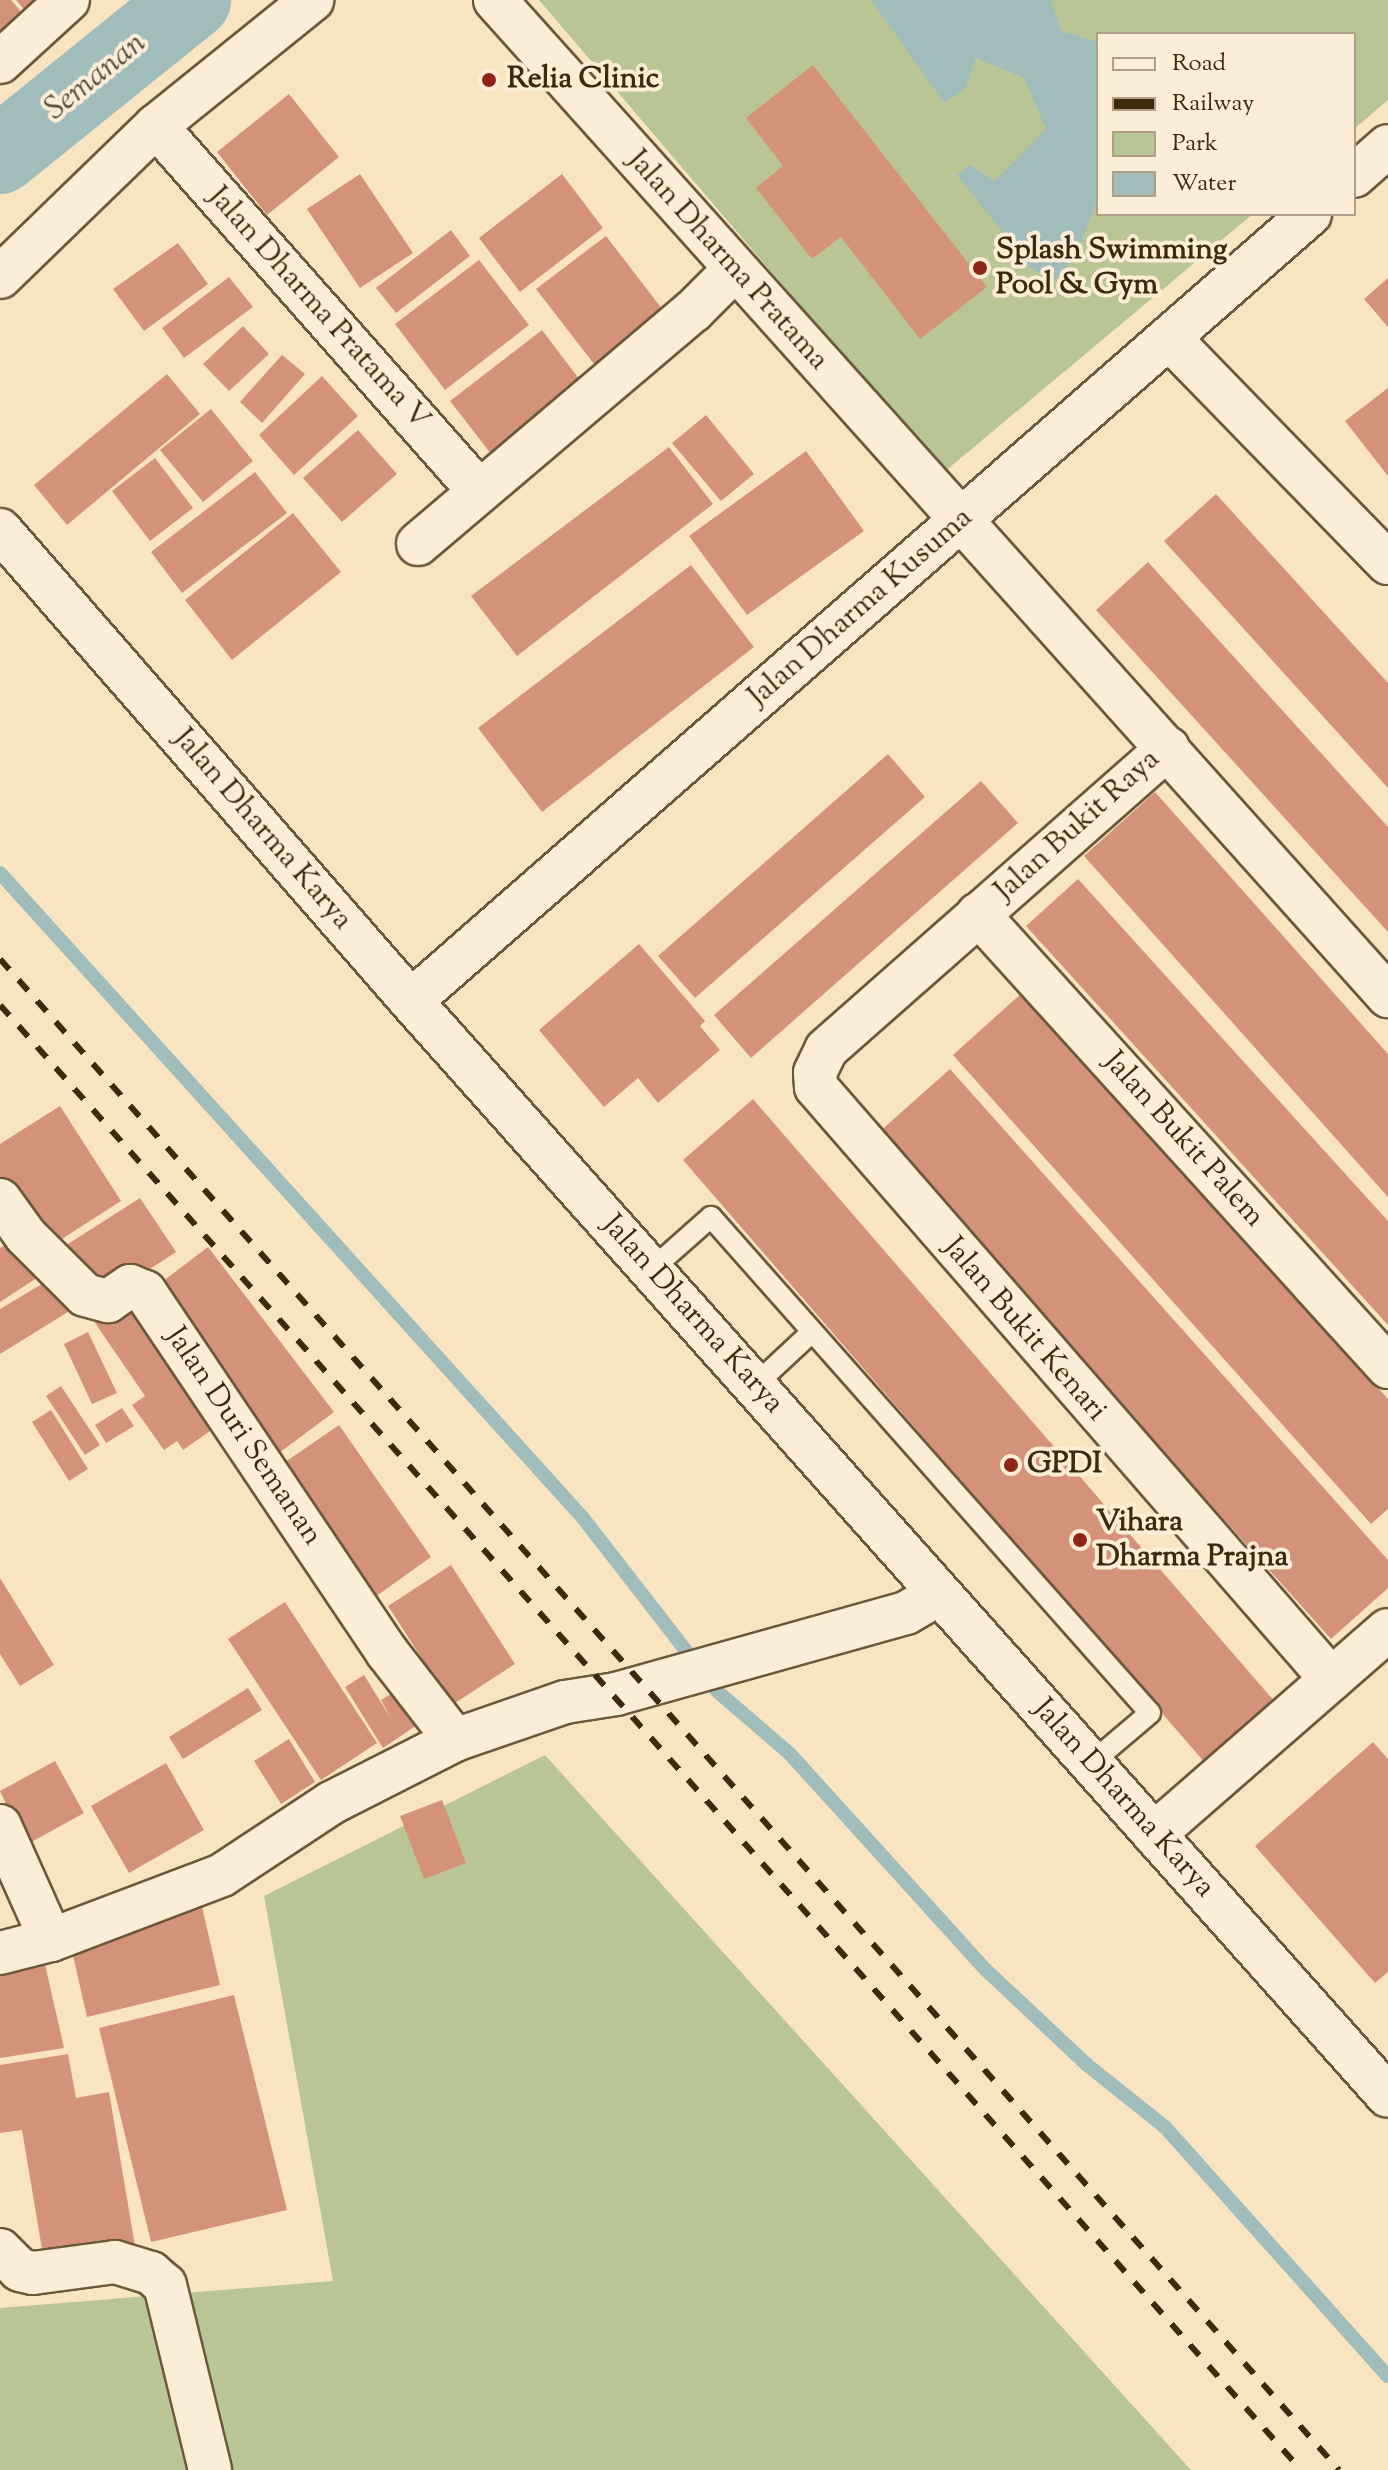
<!DOCTYPE html>
<html>
<head>
<meta charset="utf-8">
<style>
  body { margin:0 }
  #map { position:relative; width:1388px; height:2470px; overflow:hidden; background:#f9e4c2; font-family:"Sorts Mill Goudy",serif }
  div>[style] { position:absolute }
  .green>* { inset:0; background:#bac596 }
  .water>* { inset:0; background:#a0bdbb }
  .stream>* { height:14px; margin:-7px; padding:0 7px; transform-origin:7px; border-radius:7px; background:#a0bdbb }
  .river>* { height:78px; margin:-39px; padding:0 39px; transform-origin:39px; border-radius:39px; background:#a0bdbb }
  .building>* { inset:0; background:#d4927b }
  .roads { filter:drop-shadow(2px 0 #6c583a) drop-shadow(-2px 0 #6c583a) drop-shadow(0 2px #6c583a) drop-shadow(0 -2px #6c583a) }
  .lane>* { height:20px; margin:-10px; padding:0 10px; transform-origin:10px; border-radius:10px; background:#fbedd7 }
  .street>* { height:42px; margin:-21px; padding:0 21px; transform-origin:21px; border-radius:21px; background:#fbedd7 }
  .rail>* { height:6px; margin-top:-3px; transform-origin:0; background:repeating-linear-gradient(90deg,#3d290c 0 14px,transparent 0 28px) }
  .dots>* { width:22px; height:22px; translate:-50% -50%; box-sizing:border-box; border:4px solid #fbedd7; border-radius:50% }
  span { translate:-50% -50%; white-space:nowrap; text-align:center; line-height:1.15; -webkit-text-stroke:8px #fbedd7; paint-order:stroke }
  .poi-label { font-size:30px; color:#3d290c; font-weight:700 }
  .left { translate:0 -50%; text-align:left }
  .street-label { font-size:30px; color:#3d290c }
  .water-label { font-size:32px; color:#564e38; font-style:italic }
  .legend { position:absolute; left:1096px; top:32px; width:260px; height:184px; box-sizing:border-box; background:#fbedd7; border:2px solid #af9f86; margin:0; padding:10px 14px; list-style:none; font-size:24px; color:#3d290c }
  .legend li { display:flex; align-items:center; gap:16px; height:40px }
  .legend b { width:40px; border:2px solid #af9f86 }
</style>
</head>
<body>
<div id="map">
  <div class="green">
    <div style="clip-path:polygon(539px 0,1388px 0,1388px 100px,1354px 129px,1354px 34px,1098px 34px,1098px 214px,1253px 214px,943px 473px)"></div>
    <div style="clip-path:polygon(545px 1755px,1191px 2470px,0 2470px,0 2308px,333px 2281px,264px 1896px)"></div>
  </div>
  <div class="water">
    <div style="clip-path:polygon(871px 0,1051px 0,1061px 31px,1098px 42px,1098px 197px,1077px 253px,1055px 280px,1032px 269px,957px 175px,970px 165px,995px 181px,1046px 129px,1024px 78px,976px 58px,966px 88px,944px 103px)"></div>
  </div>
  <div class="stream">
    <div style="left:0;top:873px;width:869px;rotate:47.89deg"></div>
    <div style="left:583px;top:1518px;width:220px;rotate:52.2deg"></div>
    <div style="left:718px;top:1692px;width:95px;rotate:40.7deg"></div>
    <div style="left:790px;top:1754px;width:290px;rotate:47.8deg"></div>
    <div style="left:985px;top:1969px;width:139px;rotate:43.2deg"></div>
    <div style="left:1086px;top:2064px;width:101px;rotate:38.6deg"></div>
    <div style="left:1165px;top:2127px;width:334px;rotate:48.2deg"></div>
  </div>
  <div class="river">
    <div style="left:0;top:155px;width:247px;rotate:-38.9deg"></div>
  </div>
  <div class="building">
    <div style="clip-path:polygon(0 0,11px 0,24px 15px,0 35px)"></div>
    <div style="clip-path:polygon(16px 0,52px 0,31px 18px)"></div>
    <div style="clip-path:polygon(813px 65px,987px 287px,920px 339px,841px 237px,812px 259px,756px 188px,783px 166px,746px 118px)"></div>
    <div style="clip-path:polygon(289px 94px,339px 157px,267px 215px,217px 152px)"></div>
    <div style="clip-path:polygon(360px 174px,413px 253px,360px 288px,307px 209px)"></div>
    <div style="clip-path:polygon(562px 174px,603px 228px,520px 292px,479px 238px)"></div>
    <div style="clip-path:polygon(451px 230px,470px 256px,396px 313px,376px 288px)"></div>
    <div style="clip-path:polygon(606px 236px,663px 310px,594px 364px,536px 289px)"></div>
    <div style="clip-path:polygon(178px 243px,208px 284px,144px 331px,113px 289px)"></div>
    <div style="clip-path:polygon(479px 260px,529px 325px,445px 390px,395px 324px)"></div>
    <div style="clip-path:polygon(229px 277px,253px 307px,184px 358px,162px 328px)"></div>
    <div style="clip-path:polygon(1388px 278px,1388px 327px,1364px 299px)"></div>
    <div style="clip-path:polygon(243px 326px,269px 354px,229px 391px,203px 364px)"></div>
    <div style="clip-path:polygon(542px 330px,586px 388px,495px 459px,450px 401px)"></div>
    <div style="clip-path:polygon(282px 355px,305px 374px,262px 423px,240px 402px)"></div>
    <div style="clip-path:polygon(167px 374px,200px 414px,67px 525px,34px 485px)"></div>
    <div style="clip-path:polygon(322px 376px,358px 416px,294px 475px,259px 435px)"></div>
    <div style="clip-path:polygon(1388px 388px,1388px 476px,1345px 421px)"></div>
    <div style="clip-path:polygon(211px 409px,253px 461px,203px 502px,160px 450px)"></div>
    <div style="clip-path:polygon(706px 415px,754px 474px,721px 501px,672px 443px)"></div>
    <div style="clip-path:polygon(358px 430px,397px 474px,342px 522px,303px 478px)"></div>
    <div style="clip-path:polygon(669px 447px,713px 504px,517px 656px,471px 596px)"></div>
    <div style="clip-path:polygon(806px 451px,864px 531px,747px 615px,689px 536px)"></div>
    <div style="clip-path:polygon(155px 458px,193px 508px,150px 541px,112px 491px)"></div>
    <div style="clip-path:polygon(255px 472px,287px 513px,182px 593px,151px 552px)"></div>
    <div style="clip-path:polygon(1216px 494px,1388px 683px,1388px 788px,1164px 541px)"></div>
    <div style="clip-path:polygon(293px 513px,341px 572px,232px 660px,185px 600px)"></div>
    <div style="clip-path:polygon(1148px 562px,1388px 827px,1388px 932px,1096px 610px)"></div>
    <div style="clip-path:polygon(691px 565px,754px 647px,542px 812px,478px 728px)"></div>
    <div style="clip-path:polygon(888px 754px,925px 797px,695px 998px,658px 956px)"></div>
    <div style="clip-path:polygon(981px 781px,1018px 823px,751px 1058px,714px 1015px)"></div>
    <div style="clip-path:polygon(1155px 792px,1388px 1054px,1388px 1197px,1084px 856px)"></div>
    <div style="clip-path:polygon(1078px 879px,1388px 1221px,1388px 1325px,1026px 926px)"></div>
    <div style="clip-path:polygon(639px 944px,705px 1021px,700px 1026px,720px 1050px,658px 1103px,638px 1078px,604px 1107px,539px 1030px)"></div>
    <div style="clip-path:polygon(1024px 991px,1388px 1399px,1388px 1509px,1371px 1524px,953px 1055px)"></div>
    <div style="clip-path:polygon(950px 1069px,1388px 1560px,1388px 1588px,1331px 1639px,878px 1133px)"></div>
    <div style="clip-path:polygon(753px 1099px,1276px 1703px,1206px 1764px,683px 1160px)"></div>
    <div style="clip-path:polygon(60px 1106px,121px 1201px,43px 1251px,0 1183px,0 1144px)"></div>
    <div style="clip-path:polygon(140px 1198px,176px 1252px,104px 1299px,68px 1244px)"></div>
    <div style="clip-path:polygon(22px 1234px,46px 1272px,0 1302px,0 1248px)"></div>
    <div style="clip-path:polygon(208px 1247px,334px 1412px,275px 1456px,150px 1291px)"></div>
    <div style="clip-path:polygon(57px 1275px,76px 1307px,0 1354px,0 1309px)"></div>
    <div style="clip-path:polygon(131px 1290px,223px 1422px,183px 1450px,177px 1441px,164px 1450px,132px 1405px,145px 1396px,91px 1317px)"></div>
    <div style="clip-path:polygon(88px 1332px,117px 1393px,92px 1404px,64px 1344px)"></div>
    <div style="clip-path:polygon(61px 1386px,100px 1445px,85px 1455px,46px 1396px)"></div>
    <div style="clip-path:polygon(122px 1408px,134px 1426px,106px 1443px,95px 1425px)"></div>
    <div style="clip-path:polygon(51px 1410px,88px 1469px,69px 1481px,32px 1422px)"></div>
    <div style="clip-path:polygon(339px 1425px,431px 1557px,368px 1602px,275px 1469px)"></div>
    <div style="clip-path:polygon(451px 1565px,515px 1664px,452px 1705px,388px 1606px)"></div>
    <div style="clip-path:polygon(0 1578px,54px 1665px,20px 1686px,0 1654px)"></div>
    <div style="clip-path:polygon(285px 1602px,377px 1743px,321px 1780px,228px 1639px)"></div>
    <div style="clip-path:polygon(364px 1675px,392px 1720px,381px 1700px,403px 1687px,423px 1721px,383px 1748px,345px 1687px)"></div>
    <div style="clip-path:polygon(248px 1688px,262px 1710px,183px 1759px,169px 1737px)"></div>
    <div style="clip-path:polygon(289px 1739px,315px 1782px,281px 1804px,254px 1761px)"></div>
    <div style="clip-path:polygon(1373px 1742px,1388px 1759px,1388px 1972px,1375px 1983px,1255px 1846px)"></div>
    <div style="clip-path:polygon(55px 1761px,84px 1813px,26px 1845px,0 1791px)"></div>
    <div style="clip-path:polygon(166px 1763px,204px 1830px,129px 1873px,91px 1806px)"></div>
    <div style="clip-path:polygon(442px 1800px,466px 1863px,424px 1879px,400px 1816px)"></div>
    <div style="clip-path:polygon(202px 1907px,220px 1985px,87px 2017px,69px 1938px)"></div>
    <div style="clip-path:polygon(44px 1960px,64px 2048px,0 2058px,0 1966px)"></div>
    <div style="clip-path:polygon(234px 1995px,287px 2210px,151px 2242px,99px 2028px)"></div>
    <div style="clip-path:polygon(68px 2054px,76px 2098px,109px 2092px,135px 2246px,44px 2261px,22px 2130px,0 2133px,0 2065px)"></div>
  </div>
  <div class="roads">
    <div class="lane">
      <div style="left:651px;top:1270px;width:80px;rotate:-41.5deg"></div>
      <div style="left:711px;top:1217px;width:662px;rotate:48.49deg"></div>
      <div style="left:1150px;top:1713px;width:77px;rotate:139.7deg"></div>
      <div style="left:754px;top:1386px;width:79px;rotate:-43deg"></div>
    </div>
    <div class="street">
      <div style="left:495px;top:0;width:1338px;rotate:48.12deg"></div>
      <div style="left:0;top:62px;width:92px;rotate:-42.4deg"></div>
      <div style="left:156px;top:126px;width:487px;rotate:48.5deg"></div>
      <div style="left:1354px;top:176px;width:45px;rotate:-41.4deg"></div>
      <div style="left:0;top:277px;width:217px;rotate:-44.1deg"></div>
      <div style="left:156px;top:126px;width:201px;rotate:-38.9deg"></div>
      <div style="left:1169px;top:338px;width:314px;rotate:45.8deg"></div>
      <div style="left:0;top:530px;width:625px;rotate:48.89deg"></div>
      <div style="left:411px;top:1001px;width:1467px;rotate:48.26deg"></div>
      <div style="left:418px;top:544px;width:360px;rotate:-40.3deg"></div>
      <div style="left:693px;top:311px;width:58px;rotate:-45deg"></div>
      <div style="left:1168px;top:748px;width:456px;rotate:138.6deg"></div>
      <div style="left:826px;top:1050px;width:25px;rotate:116deg"></div>
      <div style="left:815px;top:1073px;width:14px;rotate:86deg"></div>
      <div style="left:816px;top:1087px;width:785px;rotate:48.98deg"></div>
      <div style="left:978px;top:914px;width:611px;rotate:47.85deg"></div>
      <div style="left:411px;top:1001px;width:1195px;rotate:-41.2deg"></div>
      <div style="left:0;top:1200px;width:44px;rotate:54.2deg"></div>
      <div style="left:26px;top:1236px;width:83px;rotate:45deg"></div>
      <div style="left:85px;top:1295px;width:24px;rotate:15deg"></div>
      <div style="left:108px;top:1301px;width:27px;rotate:-34deg"></div>
      <div style="left:130px;top:1286px;width:16px;rotate:22deg"></div>
      <div style="left:145px;top:1292px;width:434px;rotate:56.1deg"></div>
      <div style="left:387px;top:1652px;width:111px;rotate:52.3deg"></div>
      <div style="left:0;top:1826px;width:125px;rotate:65.9deg"></div>
      <div style="left:1154px;top:1834px;width:310px;rotate:-41.1deg"></div>
      <div style="left:0;top:1953px;width:53px;rotate:-14.3deg"></div>
      <div style="left:51px;top:1940px;width:183px;rotate:-20.8deg"></div>
      <div style="left:222px;top:1875px;width:131px;rotate:-33.4deg"></div>
      <div style="left:331px;top:1803px;width:139px;rotate:-26.9deg"></div>
      <div style="left:455px;top:1740px;width:116px;rotate:-19.1deg"></div>
      <div style="left:565px;top:1702px;width:52px;rotate:-8.9deg"></div>
      <div style="left:616px;top:1694px;width:301px;rotate:-15.6deg"></div>
      <div style="left:906px;top:1613px;width:38px;rotate:-30deg"></div>
      <div style="left:0;top:2250px;width:28px;rotate:45deg"></div>
      <div style="left:20px;top:2270px;width:13px;rotate:13deg"></div>
      <div style="left:33px;top:2273px;width:83px;rotate:-7.6deg"></div>
      <div style="left:115px;top:2262px;width:38px;rotate:17deg"></div>
      <div style="left:151px;top:2273px;width:18px;rotate:41deg"></div>
      <div style="left:165px;top:2285px;width:190px;rotate:76.3deg"></div>
    </div>
  </div>
  <div class="rail">
    <div style="left:0;top:959px;width:2019px;rotate:48.45deg"></div>
    <div style="left:0;top:1005px;width:1959px;rotate:48.39deg"></div>
  </div>
  <div class="dots">
    <div style="left:489px;top:80px;background:#8f2418"></div>
    <div style="left:980px;top:268px;background:#8f2418"></div>
    <div style="left:1011px;top:1465px;background:#8f2418"></div>
    <div style="left:1080px;top:1540px;background:#8f2418"></div>
  </div>
  <div class="poi-label">
    <span class="left" style="left:507px;top:80px">Relia Clinic</span>
    <span class="left" style="left:996px;top:268px">Splash Swimming<br>Pool &amp; Gym</span>
    <span class="left" style="left:1027px;top:1465px">GPDI</span>
    <span class="left" style="left:1096px;top:1540px">Vihara<br>Dharma Prajna</span>
  </div>
  <div class="street-label">
    <span style="left:727px;top:261px;rotate:48deg">Jalan Dharma Pratama</span>
    <span style="left:318px;top:309px;rotate:48deg">Jalan Dharma Pratama V</span>
    <span style="left:861px;top:608px;rotate:-41deg">Jalan Dharma Kusuma</span>
    <span style="left:1078px;top:826px;rotate:-42deg">Jalan Bukit Raya</span>
    <span style="left:262px;top:830px;rotate:49deg">Jalan Dharma Karya</span>
    <span style="left:1183px;top:1140px;rotate:48deg">Jalan Bukit Palem</span>
    <span style="left:692px;top:1315px;rotate:48deg">Jalan Dharma Karya</span>
    <span style="left:1024px;top:1330px;rotate:49deg">Jalan Bukit Kenari</span>
    <span style="left:243px;top:1437px;rotate:56deg">Jalan Duri Semanan</span>
    <span style="left:1123px;top:1799px;rotate:48deg">Jalan Dharma Karya</span>
  </div>
  <div class="water-label">
    <span style="left:96px;top:77px;rotate:-39deg">Semanan</span>
  </div>
  <ul class="legend">
  <li><b style="height:10px;background:#fbedd7"></b>Road</li>
  <li><b style="height:10px;background:#3d290c"></b>Railway</li>
  <li><b style="height:22px;background:#bac596"></b>Park</li>
  <li><b style="height:22px;background:#a0bdbb"></b>Water</li>
  </ul>
</div>
</body>
</html>
